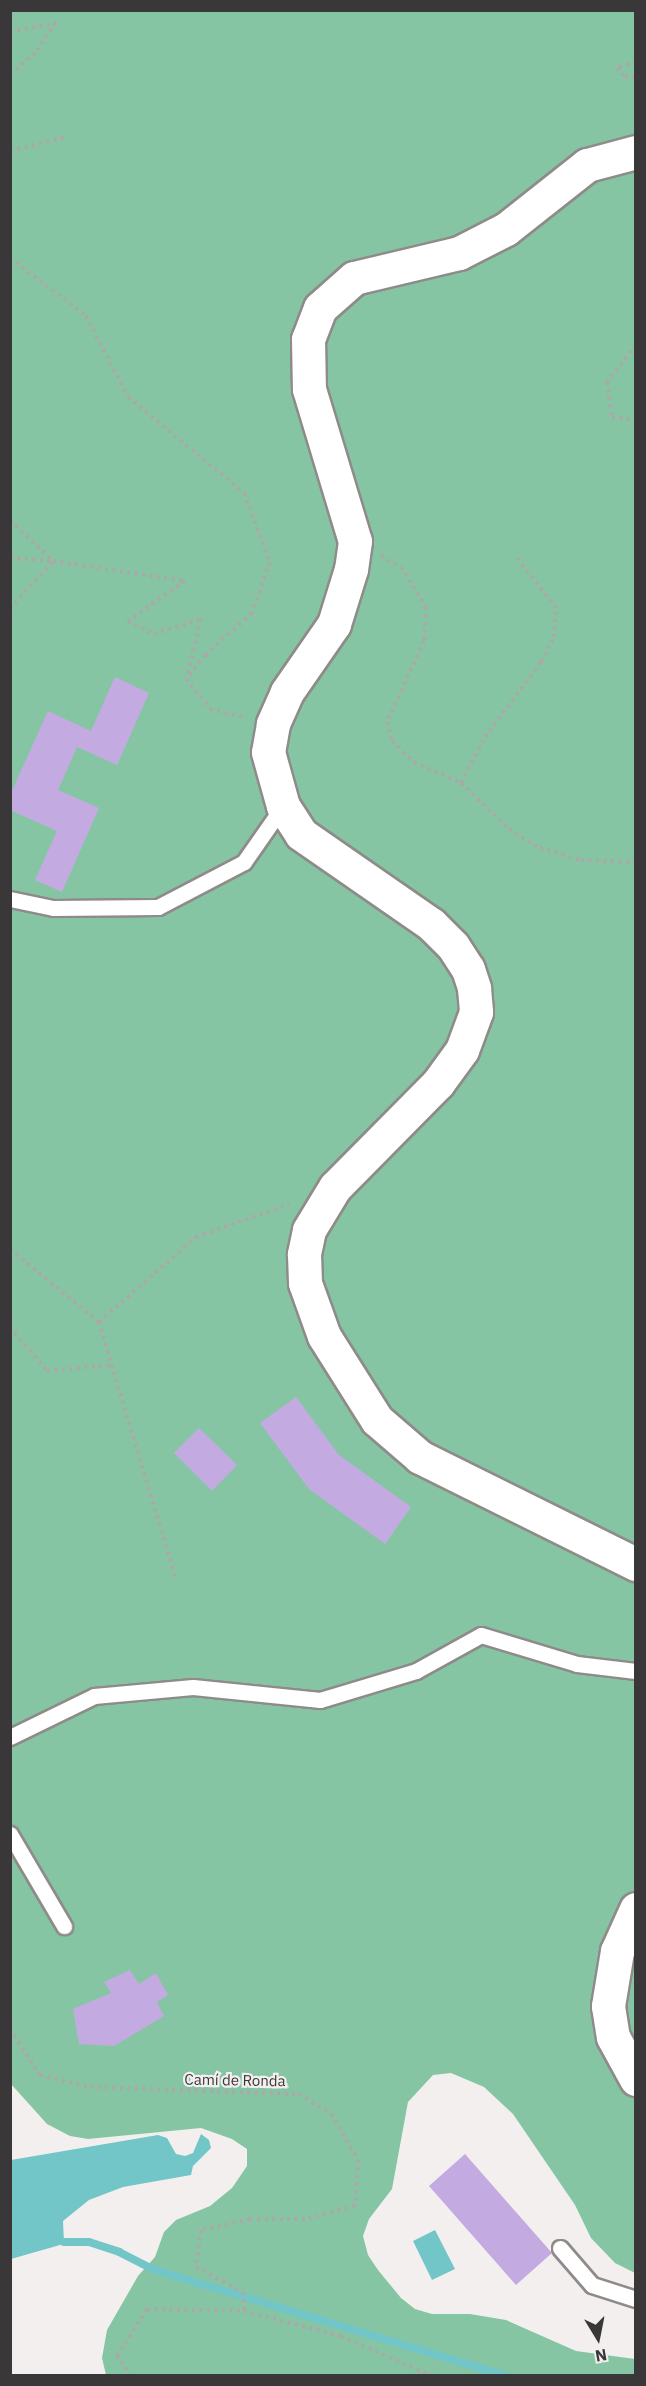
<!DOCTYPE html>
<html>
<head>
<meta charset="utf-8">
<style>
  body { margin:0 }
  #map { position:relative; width:646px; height:2386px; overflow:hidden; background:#f3efee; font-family:"IBM Plex Sans",sans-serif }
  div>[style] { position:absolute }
  .forest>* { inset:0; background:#85c5a4 }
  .water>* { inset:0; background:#73c6c7 }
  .stream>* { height:8px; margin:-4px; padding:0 4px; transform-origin:4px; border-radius:4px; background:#73c6c7 }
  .building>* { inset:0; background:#c3abe2 }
  .path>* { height:4px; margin-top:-2px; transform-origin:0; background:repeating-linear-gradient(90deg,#aba8a7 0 3px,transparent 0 7.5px) }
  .roads { filter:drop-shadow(2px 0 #8e8b89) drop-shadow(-2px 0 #8e8b89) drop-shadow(0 2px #8e8b89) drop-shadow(0 -2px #8e8b89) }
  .service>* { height:15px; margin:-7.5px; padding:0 7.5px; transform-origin:7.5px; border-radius:7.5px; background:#fff }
  .tertiary>* { height:33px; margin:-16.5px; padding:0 16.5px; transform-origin:16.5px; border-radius:16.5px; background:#fff }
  span { translate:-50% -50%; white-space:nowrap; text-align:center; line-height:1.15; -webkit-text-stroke:4.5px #f3efee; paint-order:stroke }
  .street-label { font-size:15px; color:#393737 }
  .frame { position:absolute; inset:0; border:12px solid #393737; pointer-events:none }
  .north { position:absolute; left:568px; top:2308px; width:60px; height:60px; -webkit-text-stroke:4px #f3efee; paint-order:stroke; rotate:170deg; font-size:16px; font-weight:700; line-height:24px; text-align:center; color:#393737 }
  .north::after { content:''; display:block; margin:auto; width:21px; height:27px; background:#393737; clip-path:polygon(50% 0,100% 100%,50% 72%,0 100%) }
</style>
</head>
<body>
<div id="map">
  <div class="forest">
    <div style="clip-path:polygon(10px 11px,635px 11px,635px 2273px,615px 2263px,591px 2238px,575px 2205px,513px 2114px,484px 2087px,451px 2073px,433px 2075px,408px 2102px,392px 2189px,369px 2219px,363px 2236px,368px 2255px,378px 2270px,401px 2298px,415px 2309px,432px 2314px,470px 2314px,506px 2320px,576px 2351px,635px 2359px,635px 2375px,106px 2375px,102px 2358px,107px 2330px,138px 2276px,155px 2257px,164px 2232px,176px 2220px,210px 2206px,232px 2188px,247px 2166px,247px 2149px,232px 2139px,201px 2128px,88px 2139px,70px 2136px,47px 2124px,11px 2084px)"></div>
  </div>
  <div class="water">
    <div style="clip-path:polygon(201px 2134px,209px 2140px,211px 2148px,193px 2166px,191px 2175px,123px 2187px,89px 2200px,63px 2221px,64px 2242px,60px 2245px,11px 2259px,11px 2160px,158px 2135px,167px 2138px,176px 2154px,185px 2156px,193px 2153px)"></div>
    <div style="clip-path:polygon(435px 2230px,455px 2269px,432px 2280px,413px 2241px)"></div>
  </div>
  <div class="stream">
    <div style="left:64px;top:2242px;width:25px"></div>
    <div style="left:89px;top:2242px;width:32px;rotate:18deg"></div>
    <div style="left:119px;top:2252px;width:37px;rotate:27deg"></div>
    <div style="left:152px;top:2269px;width:370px;rotate:16.8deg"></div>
  </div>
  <div class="building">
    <div style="clip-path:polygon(115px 677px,149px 693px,117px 765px,77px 747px,58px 790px,99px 808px,62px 892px,35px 880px,57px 831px,10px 810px,10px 795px,48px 711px,91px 731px)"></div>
    <div style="clip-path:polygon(296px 1397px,339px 1455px,411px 1507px,385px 1544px,309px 1489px,260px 1423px)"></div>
    <div style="clip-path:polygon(199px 1428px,237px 1465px,212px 1491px,174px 1453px)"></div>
    <div style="clip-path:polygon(130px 1970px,139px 1984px,156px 1973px,168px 1995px,157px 2002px,164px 2016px,114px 2046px,79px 2044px,73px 2009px,111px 1993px,104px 1982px)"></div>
    <div style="clip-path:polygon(465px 2154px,552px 2253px,516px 2285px,429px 2186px)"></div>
  </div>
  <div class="path">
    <div style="left:10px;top:17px;width:11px;rotate:-41deg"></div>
    <div style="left:10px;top:32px;width:47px;rotate:-11.1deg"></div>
    <div style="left:56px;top:23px;width:37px;rotate:125deg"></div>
    <div style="left:35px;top:53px;width:33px;rotate:140deg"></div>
    <div style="left:636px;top:61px;width:20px;rotate:160deg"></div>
    <div style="left:617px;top:68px;width:12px;rotate:48deg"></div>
    <div style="left:625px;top:77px;width:11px"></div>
    <div style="left:10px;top:151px;width:58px;rotate:-14deg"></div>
    <div style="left:10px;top:258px;width:96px;rotate:37.3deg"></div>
    <div style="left:86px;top:316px;width:91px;rotate:62.6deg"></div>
    <div style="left:128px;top:397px;width:151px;rotate:39.6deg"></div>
    <div style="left:244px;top:493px;width:74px;rotate:69.4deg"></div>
    <div style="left:270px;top:562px;width:54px;rotate:109.4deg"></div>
    <div style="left:252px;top:613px;width:63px;rotate:138.2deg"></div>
    <div style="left:205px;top:655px;width:31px;rotate:128deg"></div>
    <div style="left:186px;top:679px;width:38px;rotate:51deg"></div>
    <div style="left:210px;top:709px;width:37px;rotate:14deg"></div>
    <div style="left:636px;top:345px;width:47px;rotate:128.1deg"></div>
    <div style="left:607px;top:382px;width:35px;rotate:82deg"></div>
    <div style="left:612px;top:417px;width:24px;rotate:7deg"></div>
    <div style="left:10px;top:520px;width:59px;rotate:43.6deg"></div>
    <div style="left:53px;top:561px;width:134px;rotate:8.6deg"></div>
    <div style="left:185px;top:581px;width:70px;rotate:144.9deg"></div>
    <div style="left:128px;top:621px;width:29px;rotate:27deg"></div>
    <div style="left:154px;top:634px;width:49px;rotate:-17.7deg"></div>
    <div style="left:201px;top:619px;width:59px;rotate:103.8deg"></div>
    <div style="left:381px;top:556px;width:23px;rotate:29deg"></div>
    <div style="left:401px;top:567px;width:47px;rotate:58deg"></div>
    <div style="left:426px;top:607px;width:34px;rotate:93deg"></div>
    <div style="left:424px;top:641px;width:89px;rotate:114.6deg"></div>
    <div style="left:387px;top:722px;width:20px;rotate:75deg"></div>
    <div style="left:392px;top:741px;width:30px;rotate:44deg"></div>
    <div style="left:414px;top:762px;width:51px;rotate:24.1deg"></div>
    <div style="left:461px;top:783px;width:66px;rotate:43.8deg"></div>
    <div style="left:509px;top:829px;width:36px;rotate:32deg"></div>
    <div style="left:540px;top:848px;width:43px;rotate:16.3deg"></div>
    <div style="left:581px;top:860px;width:55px;rotate:2.1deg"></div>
    <div style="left:10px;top:558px;width:43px;rotate:4deg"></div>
    <div style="left:10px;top:609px;width:64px;rotate:-48.1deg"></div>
    <div style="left:461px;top:783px;width:52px;rotate:-62.4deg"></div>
    <div style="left:485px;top:737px;width:94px;rotate:-53.3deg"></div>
    <div style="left:541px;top:662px;width:28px;rotate:-63deg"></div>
    <div style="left:554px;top:637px;width:29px;rotate:-86deg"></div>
    <div style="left:556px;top:608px;width:67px;rotate:-127.7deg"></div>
    <div style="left:10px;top:1249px;width:115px;rotate:39.4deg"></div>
    <div style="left:10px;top:1327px;width:57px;rotate:49.9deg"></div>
    <div style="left:47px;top:1371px;width:65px;rotate:-5.3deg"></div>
    <div style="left:175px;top:1576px;width:265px;rotate:-106.7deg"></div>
    <div style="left:99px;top:1322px;width:129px;rotate:-41.2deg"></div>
    <div style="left:196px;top:1237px;width:99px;rotate:-19.5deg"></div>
    <div style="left:10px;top:2029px;width:55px;rotate:56.9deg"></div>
    <div style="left:40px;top:2075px;width:51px;rotate:13.5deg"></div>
    <div style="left:90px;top:2087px;width:209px;rotate:1.9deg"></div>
    <div style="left:299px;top:2094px;width:38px;rotate:32deg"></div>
    <div style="left:331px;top:2114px;width:53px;rotate:59.6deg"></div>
    <div style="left:358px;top:2160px;width:46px;rotate:93.7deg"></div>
    <div style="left:355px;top:2206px;width:52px;rotate:165.4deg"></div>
    <div style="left:305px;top:2219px;width:55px;rotate:180deg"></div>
    <div style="left:250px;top:2219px;width:50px;rotate:167.3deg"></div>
    <div style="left:201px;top:2230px;width:37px;rotate:98deg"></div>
    <div style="left:196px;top:2267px;width:53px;rotate:28deg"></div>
    <div style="left:243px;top:2292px;width:19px;rotate:87deg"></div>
    <div style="left:132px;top:2376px;width:25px;rotate:-127deg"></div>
    <div style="left:117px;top:2356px;width:56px;rotate:-57.4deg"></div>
    <div style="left:147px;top:2309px;width:97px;rotate:1.2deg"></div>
    <div style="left:244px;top:2311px;width:100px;rotate:14.5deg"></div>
    <div style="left:341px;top:2336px;width:100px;rotate:23.5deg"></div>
  </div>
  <div class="roads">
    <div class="service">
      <div style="left:10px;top:899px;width:44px;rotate:11.8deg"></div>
      <div style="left:53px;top:908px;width:105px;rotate:-0.5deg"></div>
      <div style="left:158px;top:907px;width:97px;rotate:-27.6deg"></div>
      <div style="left:244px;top:862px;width:68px;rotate:-55.1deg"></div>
      <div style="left:10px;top:1737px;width:93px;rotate:-26deg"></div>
      <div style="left:94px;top:1696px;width:99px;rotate:-5.2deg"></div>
      <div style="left:193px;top:1687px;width:128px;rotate:5.8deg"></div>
      <div style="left:320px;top:1700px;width:100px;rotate:-16.8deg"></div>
      <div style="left:416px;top:1671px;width:74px;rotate:-29deg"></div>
      <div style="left:481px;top:1635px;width:100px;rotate:16.8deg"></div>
      <div style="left:577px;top:1664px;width:59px;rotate:6.8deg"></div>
      <div style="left:10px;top:1834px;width:107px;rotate:59.6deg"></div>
      <div style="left:560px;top:2248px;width:49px;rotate:49.1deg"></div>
      <div style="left:592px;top:2285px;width:46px;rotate:17.7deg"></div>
    </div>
    <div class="tertiary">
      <div style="left:636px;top:152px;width:51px;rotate:165.1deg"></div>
      <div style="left:587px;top:165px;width:103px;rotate:141.7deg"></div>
      <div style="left:506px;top:229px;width:53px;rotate:152.9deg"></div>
      <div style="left:459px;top:253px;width:108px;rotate:166.6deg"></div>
      <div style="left:354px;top:278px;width:45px;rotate:138.6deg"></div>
      <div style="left:320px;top:308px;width:33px;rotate:111deg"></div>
      <div style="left:308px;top:339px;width:50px;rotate:88.9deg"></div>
      <div style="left:309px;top:389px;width:159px;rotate:73.2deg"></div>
      <div style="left:355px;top:541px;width:28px;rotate:98deg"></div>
      <div style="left:351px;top:569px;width:58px;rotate:107.2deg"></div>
      <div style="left:334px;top:624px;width:83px;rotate:124.7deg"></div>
      <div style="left:287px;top:692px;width:35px;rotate:114deg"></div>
      <div style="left:273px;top:724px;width:28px;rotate:100deg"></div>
      <div style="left:268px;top:752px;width:56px;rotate:74.5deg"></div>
      <div style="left:283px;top:806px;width:33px;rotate:57deg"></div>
      <div style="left:301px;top:834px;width:158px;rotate:34.7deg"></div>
      <div style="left:431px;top:924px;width:31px;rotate:45deg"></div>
      <div style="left:453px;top:946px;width:27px;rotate:57deg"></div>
      <div style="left:468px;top:969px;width:20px;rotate:72deg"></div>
      <div style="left:474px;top:988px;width:24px;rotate:85deg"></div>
      <div style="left:476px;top:1012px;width:40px;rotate:110.2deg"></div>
      <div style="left:462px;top:1050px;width:41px;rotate:126deg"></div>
      <div style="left:438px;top:1083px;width:146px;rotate:134.7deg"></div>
      <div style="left:335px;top:1187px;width:50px;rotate:121.2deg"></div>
      <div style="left:309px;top:1230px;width:25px;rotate:102deg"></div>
      <div style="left:304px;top:1254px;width:29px;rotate:88deg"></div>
      <div style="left:305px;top:1283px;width:56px;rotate:70.3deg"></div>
      <div style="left:324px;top:1336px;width:99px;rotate:57.8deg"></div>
      <div style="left:377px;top:1420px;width:57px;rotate:40.7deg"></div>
      <div style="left:420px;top:1457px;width:241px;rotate:26.4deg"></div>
      <div style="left:636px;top:1909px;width:46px;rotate:114.3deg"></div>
      <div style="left:617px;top:1951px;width:56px;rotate:99.3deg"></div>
      <div style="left:608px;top:2006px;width:31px;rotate:81deg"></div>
      <div style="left:613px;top:2037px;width:48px;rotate:61.3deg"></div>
    </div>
  </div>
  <div class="street-label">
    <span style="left:235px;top:2080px;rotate:1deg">Camí de Ronda</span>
  </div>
  <div class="frame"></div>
  <div class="north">N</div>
</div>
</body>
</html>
